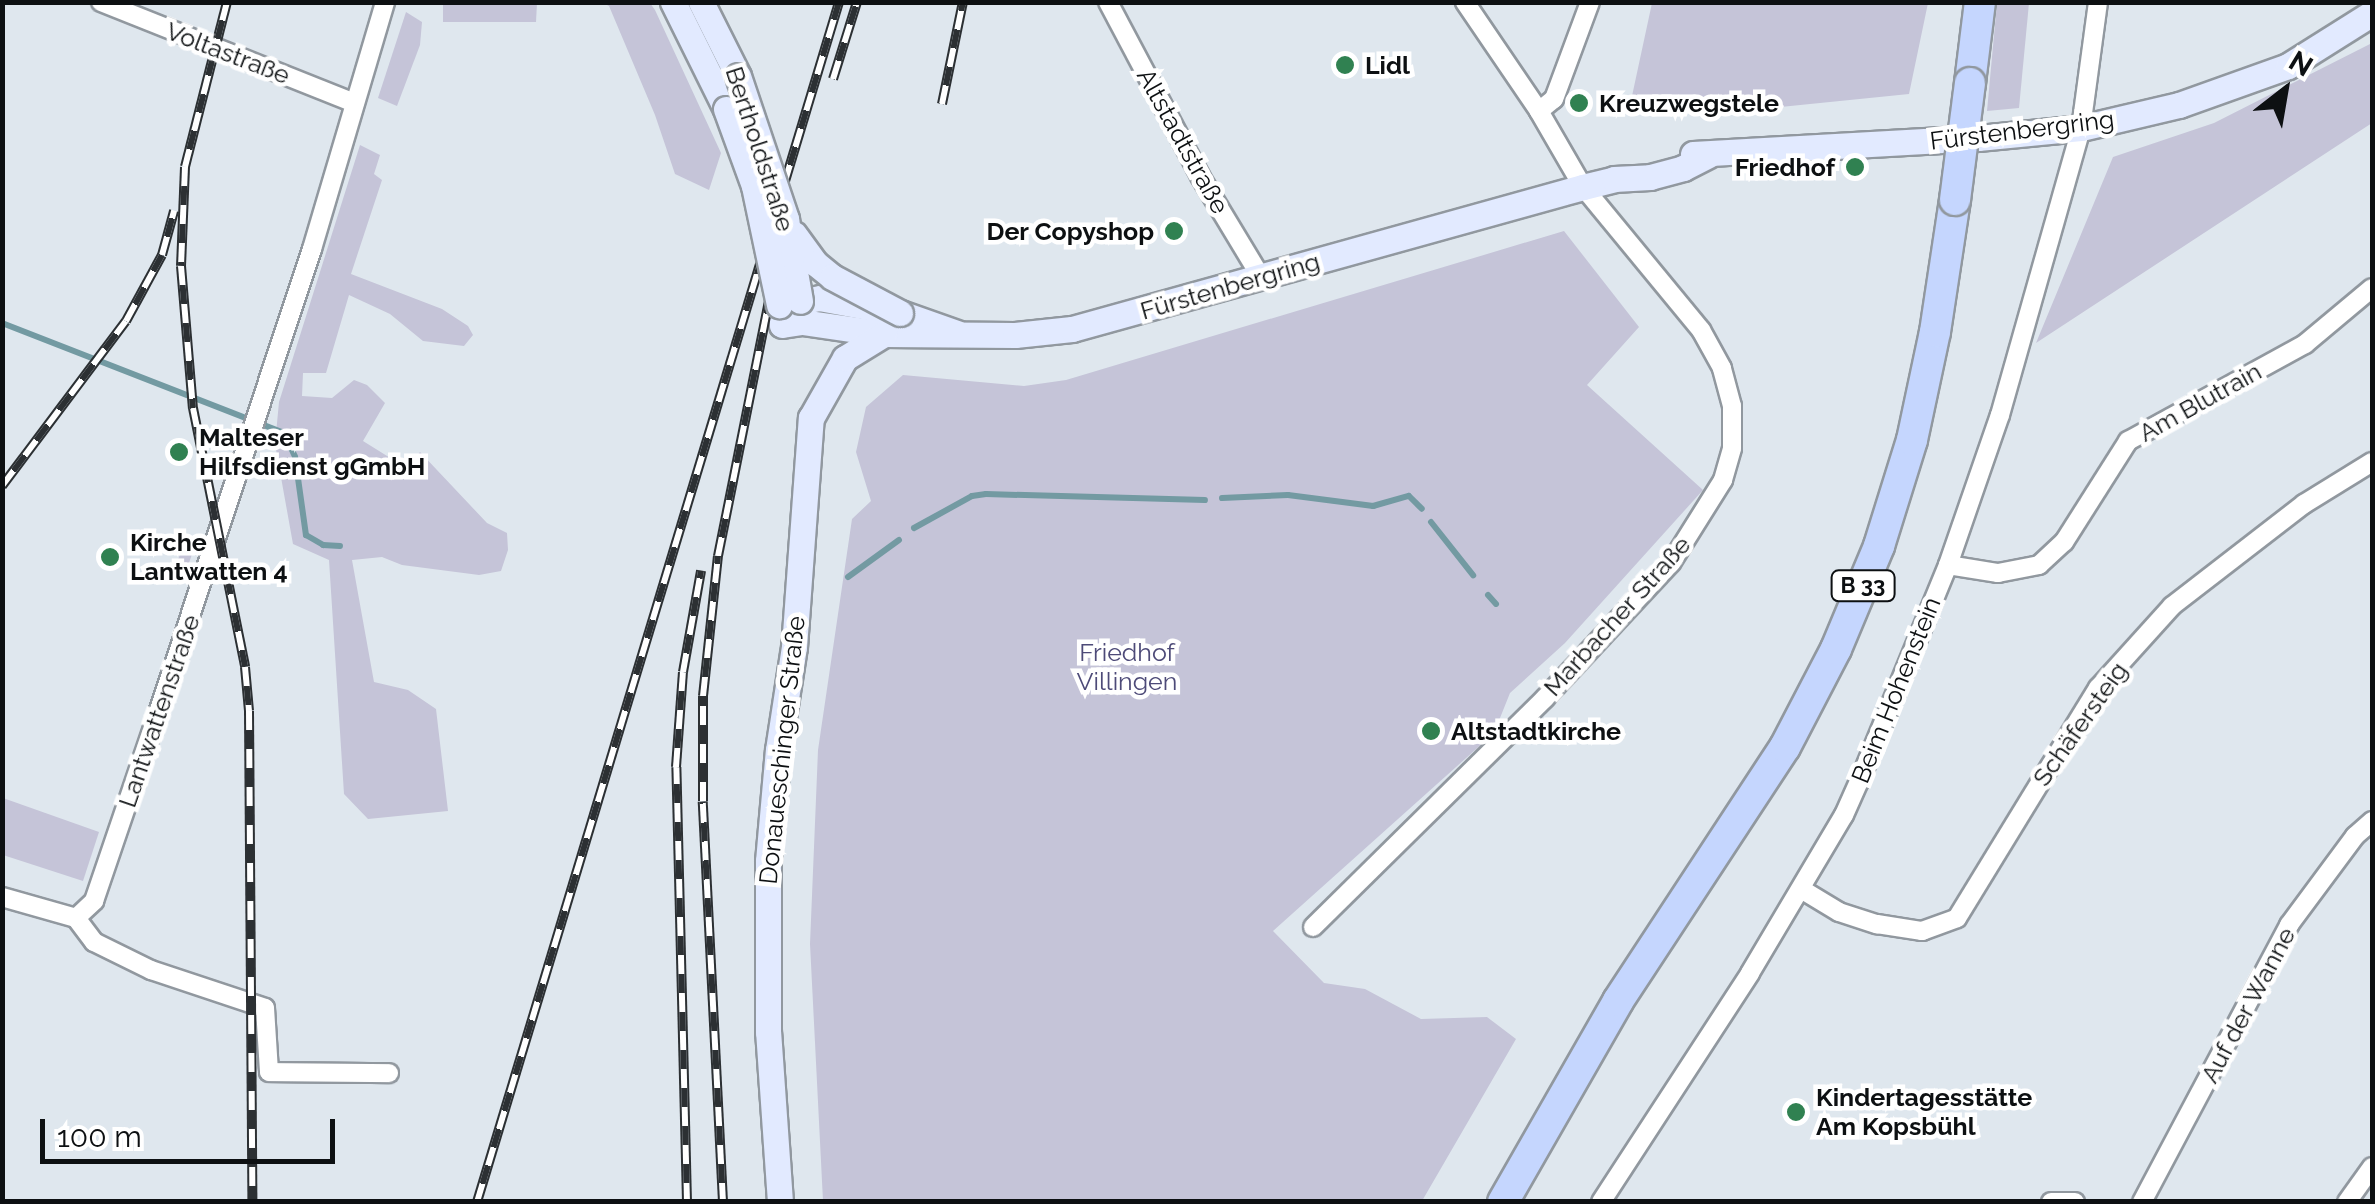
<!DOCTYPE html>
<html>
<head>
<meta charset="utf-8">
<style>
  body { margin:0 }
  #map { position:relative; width:2375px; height:1204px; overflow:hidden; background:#dfe7ee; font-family:Raleway,sans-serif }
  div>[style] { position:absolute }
  .green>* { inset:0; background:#c5c4d8 }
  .stream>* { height:6px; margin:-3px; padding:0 3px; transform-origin:3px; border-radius:3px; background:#739aa2 }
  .roads { filter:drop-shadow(2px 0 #91989f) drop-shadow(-2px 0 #91989f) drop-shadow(0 2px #91989f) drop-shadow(0 -2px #91989f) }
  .street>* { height:18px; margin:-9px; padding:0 9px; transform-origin:9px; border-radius:9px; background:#fff }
  .secondary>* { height:25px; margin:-12.5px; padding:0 12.5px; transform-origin:12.5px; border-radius:12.5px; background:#e2eaff }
  .primary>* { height:30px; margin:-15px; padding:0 15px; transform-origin:15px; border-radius:15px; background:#c5d6fe }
  .rail>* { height:10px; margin-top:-5px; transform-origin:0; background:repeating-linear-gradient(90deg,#fff 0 19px,#2c3033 0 38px); box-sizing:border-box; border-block:2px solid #2c3033 }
  .bridges { filter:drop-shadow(2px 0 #91989f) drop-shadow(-2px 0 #91989f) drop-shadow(0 2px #91989f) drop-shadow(0 -2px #91989f) }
  .secondary-bridge>* { height:25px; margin:-12.5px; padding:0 12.5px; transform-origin:12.5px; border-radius:12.5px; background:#e2eaff }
  .primary-bridge>* { height:30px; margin:-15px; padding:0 15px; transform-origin:15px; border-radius:15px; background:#c5d6fe }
  .dots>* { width:28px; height:28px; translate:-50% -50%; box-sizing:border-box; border:5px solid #fff; border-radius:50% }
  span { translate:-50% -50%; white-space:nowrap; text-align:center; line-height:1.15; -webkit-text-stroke:9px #fff; paint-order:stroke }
  .shield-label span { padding:2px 8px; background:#fff; border:2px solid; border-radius:8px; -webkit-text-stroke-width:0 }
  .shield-label { font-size:22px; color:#0d1012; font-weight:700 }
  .street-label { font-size:25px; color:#0d1012 }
  .poi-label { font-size:25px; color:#0d1012; font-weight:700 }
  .left { translate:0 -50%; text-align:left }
  .right { translate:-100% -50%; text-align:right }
  .park-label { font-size:25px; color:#4d4a78 }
  .frame { position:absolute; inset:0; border:5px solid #0d1012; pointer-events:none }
  .north { position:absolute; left:2235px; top:40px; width:100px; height:100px; -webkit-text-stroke:8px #fff; paint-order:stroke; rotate:31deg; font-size:28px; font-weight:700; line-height:40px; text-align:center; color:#0d1012 }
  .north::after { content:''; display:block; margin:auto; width:35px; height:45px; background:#0d1012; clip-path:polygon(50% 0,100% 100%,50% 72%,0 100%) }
  .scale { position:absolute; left:40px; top:1119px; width:295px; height:45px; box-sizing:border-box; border:5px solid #0d1012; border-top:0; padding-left:12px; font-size:30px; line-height:35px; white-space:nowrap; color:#0d1012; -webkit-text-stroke:8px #fff; paint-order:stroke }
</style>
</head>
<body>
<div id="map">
  <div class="green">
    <div style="clip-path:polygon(443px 3px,537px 3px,536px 22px,443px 22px)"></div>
    <div style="clip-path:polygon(603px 3px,650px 3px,655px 10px,721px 153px,709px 190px,675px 174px,655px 115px,609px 6px)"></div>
    <div style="clip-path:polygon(1652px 3px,1652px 2px,1928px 3px,1909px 94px,1711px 114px,1632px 96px)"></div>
    <div style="clip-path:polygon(1997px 3px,2029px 3px,2019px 108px,1987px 111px)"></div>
    <div style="clip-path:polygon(406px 12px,422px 22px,420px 45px,397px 106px,378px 98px)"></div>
    <div style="clip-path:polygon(2372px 43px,2372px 123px,2036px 343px,2113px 157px,2214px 123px)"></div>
    <div style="clip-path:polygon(360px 145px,380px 155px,374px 174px,382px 180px,351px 274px,442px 309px,468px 326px,473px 335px,464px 346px,423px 341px,390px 314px,349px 295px,326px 373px,303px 373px,302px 396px,332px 398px,354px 380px,367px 385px,385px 403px,363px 441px,408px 469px,420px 452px,487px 523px,507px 533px,508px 550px,501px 571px,479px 575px,402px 565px,382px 557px,352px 560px,374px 682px,408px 690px,436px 709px,448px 811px,368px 819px,344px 794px,329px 560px,293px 544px,275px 444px,279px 402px)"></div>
    <div style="clip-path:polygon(1564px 231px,1639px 327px,1587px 385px,1703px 490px,1565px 643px,1510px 693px,1494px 733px,1273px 931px,1324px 983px,1365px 989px,1421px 1019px,1487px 1017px,1516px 1039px,1422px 1201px,823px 1201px,810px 944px,818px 750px,852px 519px,871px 501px,856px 452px,866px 407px,903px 375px,1024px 386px,1066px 380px)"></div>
    <div style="clip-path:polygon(185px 539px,196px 542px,182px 584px,171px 581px)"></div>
    <div style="clip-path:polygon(3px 798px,99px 832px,83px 881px,3px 855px)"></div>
  </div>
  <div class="stream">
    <div style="left:2px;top:323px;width:303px;rotate:21.3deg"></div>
    <div style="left:284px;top:433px;width:26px;rotate:65deg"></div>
    <div style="left:295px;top:457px;width:79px;rotate:82deg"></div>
    <div style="left:306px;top:535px;width:20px;rotate:30deg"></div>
    <div style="left:323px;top:545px;width:17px;rotate:3deg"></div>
    <div style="left:1222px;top:498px;width:66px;rotate:-2.6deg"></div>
    <div style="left:1288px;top:495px;width:86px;rotate:7.4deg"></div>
    <div style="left:1373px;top:506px;width:37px;rotate:-16deg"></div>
    <div style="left:1409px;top:496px;width:18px;rotate:45deg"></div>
    <div style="left:1431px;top:522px;width:68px;rotate:51.6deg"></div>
    <div style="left:914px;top:528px;width:66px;rotate:-28.9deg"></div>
    <div style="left:972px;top:496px;width:14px;rotate:-8deg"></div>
    <div style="left:986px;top:494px;width:219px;rotate:1.6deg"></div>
    <div style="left:848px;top:577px;width:63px;rotate:-36deg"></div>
    <div style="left:1488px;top:595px;width:12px;rotate:48deg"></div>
  </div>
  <div class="roads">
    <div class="street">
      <div style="left:101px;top:2px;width:273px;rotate:21.7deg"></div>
      <div style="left:1108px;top:2px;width:197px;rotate:62.1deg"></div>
      <div style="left:1200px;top:176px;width:118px;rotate:58.9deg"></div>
      <div style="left:1539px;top:111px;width:19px;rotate:-39deg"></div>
      <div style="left:1554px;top:99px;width:103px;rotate:-69.6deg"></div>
      <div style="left:1948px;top:565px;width:51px;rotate:9.1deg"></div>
      <div style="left:1998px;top:573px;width:42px;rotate:-11deg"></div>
      <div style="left:2039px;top:565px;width:34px;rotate:-43deg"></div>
      <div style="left:2064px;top:542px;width:120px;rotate:-57.6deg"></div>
      <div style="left:2128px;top:441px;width:202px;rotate:-28.7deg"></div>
      <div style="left:2305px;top:344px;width:87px;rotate:-39.9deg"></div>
      <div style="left:1801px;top:889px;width:44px;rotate:31.2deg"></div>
      <div style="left:1839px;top:912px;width:40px;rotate:18deg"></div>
      <div style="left:1877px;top:924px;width:46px;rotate:8.8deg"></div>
      <div style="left:1922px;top:931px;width:37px;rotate:-20deg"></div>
      <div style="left:1957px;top:918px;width:270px;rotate:-58.5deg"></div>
      <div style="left:2098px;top:688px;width:110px;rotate:-47.9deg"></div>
      <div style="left:2172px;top:606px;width:167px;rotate:-37.7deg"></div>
      <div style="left:2304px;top:504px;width:80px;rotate:-31.7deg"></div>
      <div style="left:2px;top:897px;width:77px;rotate:15.8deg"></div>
      <div style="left:76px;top:918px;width:25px;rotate:-43deg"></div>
      <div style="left:94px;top:901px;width:183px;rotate:-71.2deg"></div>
      <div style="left:153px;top:728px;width:505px;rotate:-71.64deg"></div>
      <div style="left:312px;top:249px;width:258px;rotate:-73.5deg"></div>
      <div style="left:76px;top:918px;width:30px;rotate:53deg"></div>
      <div style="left:94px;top:942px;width:64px;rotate:26.2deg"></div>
      <div style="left:151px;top:970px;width:120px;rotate:18.4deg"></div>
      <div style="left:265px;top:1008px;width:64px;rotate:86.4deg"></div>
      <div style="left:269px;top:1072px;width:120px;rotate:0.5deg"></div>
      <div style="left:1313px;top:927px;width:326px;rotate:-44.6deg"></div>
      <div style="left:1545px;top:698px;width:185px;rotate:-47deg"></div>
      <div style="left:1671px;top:563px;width:98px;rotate:-57.9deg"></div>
      <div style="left:1723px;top:480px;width:33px;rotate:-74deg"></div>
      <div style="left:1732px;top:448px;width:42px;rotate:-90deg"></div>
      <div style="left:1732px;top:406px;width:39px;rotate:-105deg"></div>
      <div style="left:1722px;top:368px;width:43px;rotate:-118.9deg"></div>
      <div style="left:1701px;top:330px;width:185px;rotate:-129.5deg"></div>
      <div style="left:1583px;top:187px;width:88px;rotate:-120.1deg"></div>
      <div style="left:1539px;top:111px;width:132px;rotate:-124.2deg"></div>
      <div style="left:1601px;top:1202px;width:273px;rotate:-56.9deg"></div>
      <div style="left:1750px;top:973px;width:184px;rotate:-59.3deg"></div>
      <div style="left:1844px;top:815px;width:36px;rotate:-66deg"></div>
      <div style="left:1859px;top:782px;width:235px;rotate:-67.7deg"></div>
      <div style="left:1948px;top:565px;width:159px;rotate:-70.9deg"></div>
      <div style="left:2000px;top:415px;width:298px;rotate:-74.2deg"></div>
      <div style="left:2081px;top:128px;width:127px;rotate:-82.3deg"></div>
      <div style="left:2051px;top:1202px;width:24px"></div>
      <div style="left:2142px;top:1202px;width:314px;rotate:-62deg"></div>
      <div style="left:2289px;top:925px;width:111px;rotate:-53.4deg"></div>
      <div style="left:2355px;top:836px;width:23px;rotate:-41deg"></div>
      <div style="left:2347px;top:1202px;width:43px;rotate:-54.5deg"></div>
    </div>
    <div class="secondary">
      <div style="left:673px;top:2px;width:119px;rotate:63.6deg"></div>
      <div style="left:701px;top:2px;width:83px;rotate:63.4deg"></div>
      <div style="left:1693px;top:154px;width:285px;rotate:-3.2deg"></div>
      <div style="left:1978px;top:138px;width:103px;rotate:-5.5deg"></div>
      <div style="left:2081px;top:128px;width:101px;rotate:-13.2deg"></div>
      <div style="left:2179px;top:105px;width:116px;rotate:-19.7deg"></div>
      <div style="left:2288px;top:66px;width:99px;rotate:-32.2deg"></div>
      <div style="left:957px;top:333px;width:60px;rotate:-160.7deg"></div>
      <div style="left:900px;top:313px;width:81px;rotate:-169.4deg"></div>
      <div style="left:820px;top:298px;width:42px;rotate:170.3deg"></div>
      <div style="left:779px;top:305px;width:20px;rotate:81deg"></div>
      <div style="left:782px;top:325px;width:20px;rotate:-9deg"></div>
      <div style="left:802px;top:322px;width:83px;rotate:8.3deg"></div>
      <div style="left:884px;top:334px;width:131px;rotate:0.4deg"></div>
      <div style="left:1015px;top:335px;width:57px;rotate:-6deg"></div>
      <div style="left:1072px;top:329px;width:530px;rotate:-15.53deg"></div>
      <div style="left:1583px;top:187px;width:32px;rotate:-14deg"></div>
      <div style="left:1614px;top:179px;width:36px;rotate:-3deg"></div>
      <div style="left:1650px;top:177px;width:34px;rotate:-15deg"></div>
      <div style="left:1683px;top:168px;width:28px;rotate:-27deg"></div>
      <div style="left:780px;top:1202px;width:170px;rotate:-94deg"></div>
      <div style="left:768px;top:1032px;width:171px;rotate:-90deg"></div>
      <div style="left:768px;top:861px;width:111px;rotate:-84.9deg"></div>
      <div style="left:778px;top:750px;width:104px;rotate:-81.2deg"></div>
      <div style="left:794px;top:647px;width:230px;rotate:-85.8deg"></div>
      <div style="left:811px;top:418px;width:69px;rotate:-60.5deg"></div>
      <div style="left:845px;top:358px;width:46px;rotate:-31.6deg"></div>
    </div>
    <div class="primary">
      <div style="left:1970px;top:83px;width:82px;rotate:-83deg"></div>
      <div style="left:1503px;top:1202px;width:232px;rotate:-60.2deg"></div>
      <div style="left:1618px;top:1001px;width:304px;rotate:-56.7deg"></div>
      <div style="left:1785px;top:747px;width:110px;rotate:-62.5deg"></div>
      <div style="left:1836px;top:649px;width:112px;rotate:-67.3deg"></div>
      <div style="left:1879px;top:546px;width:111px;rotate:-72.7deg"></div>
      <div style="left:1912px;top:440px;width:110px;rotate:-78deg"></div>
      <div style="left:1935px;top:332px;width:134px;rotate:-81.4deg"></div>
    </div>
  </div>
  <div class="rail">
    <div style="left:227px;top:2px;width:170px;rotate:104.3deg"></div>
    <div style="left:185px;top:167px;width:99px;rotate:92.3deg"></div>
    <div style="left:181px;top:266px;width:143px;rotate:85.2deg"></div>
    <div style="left:193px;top:408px;width:264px;rotate:78.6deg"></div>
    <div style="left:245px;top:667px;width:44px;rotate:84.8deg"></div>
    <div style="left:249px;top:711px;width:491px;rotate:89.6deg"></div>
    <div style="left:833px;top:79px;width:81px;rotate:-72.7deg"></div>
    <div style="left:942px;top:104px;width:104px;rotate:-78.4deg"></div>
    <div style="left:2px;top:486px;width:206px;rotate:-53.1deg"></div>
    <div style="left:126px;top:321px;width:75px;rotate:-61.4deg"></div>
    <div style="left:162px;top:255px;width:46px;rotate:-74.7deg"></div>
    <div style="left:477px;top:1202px;width:1253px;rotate:-73.21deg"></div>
    <div style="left:687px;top:1202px;width:435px;rotate:-91.4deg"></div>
    <div style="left:676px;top:767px;width:95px;rotate:-85.8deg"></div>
    <div style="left:683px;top:672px;width:103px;rotate:-79.9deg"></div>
    <div style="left:723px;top:1202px;width:401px;rotate:-92.9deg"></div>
    <div style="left:703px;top:801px;width:105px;rotate:-90deg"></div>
    <div style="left:703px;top:696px;width:141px;rotate:-83.9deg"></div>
    <div style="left:718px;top:556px;width:292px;rotate:-78.7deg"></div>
  </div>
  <div class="bridges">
    <div class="secondary-bridge">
      <div style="left:738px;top:76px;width:151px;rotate:71.4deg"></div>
      <div style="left:786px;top:219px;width:83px;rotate:80.3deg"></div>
      <div style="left:726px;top:109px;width:82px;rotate:70deg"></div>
      <div style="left:754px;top:186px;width:122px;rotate:78.1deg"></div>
      <div style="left:794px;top:234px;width:36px;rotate:54deg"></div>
      <div style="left:815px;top:263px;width:22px;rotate:39deg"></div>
      <div style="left:832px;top:277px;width:77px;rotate:27.9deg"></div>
    </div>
    <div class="primary-bridge">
      <div style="left:1955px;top:200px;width:118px;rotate:-82.7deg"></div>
    </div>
  </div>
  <div class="dots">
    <div style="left:1345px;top:65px;background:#308151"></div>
    <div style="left:1579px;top:103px;background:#308151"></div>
    <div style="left:1855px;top:167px;background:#308151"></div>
    <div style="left:1174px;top:231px;background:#308151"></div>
    <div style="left:179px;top:452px;background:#308151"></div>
    <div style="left:110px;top:557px;background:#308151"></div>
    <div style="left:1431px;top:731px;background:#308151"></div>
    <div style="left:1796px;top:1112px;background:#308151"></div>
  </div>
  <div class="shield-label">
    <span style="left:1863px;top:586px">B 33</span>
  </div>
  <div class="street-label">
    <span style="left:228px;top:53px;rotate:21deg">Voltastraße</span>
    <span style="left:2022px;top:130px;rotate:-7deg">Fürstenbergring</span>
    <span style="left:1183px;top:141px;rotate:61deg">Altstadtstraße</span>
    <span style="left:760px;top:149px;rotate:72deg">Bertholdstraße</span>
    <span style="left:1230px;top:286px;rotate:-16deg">Fürstenbergring</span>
    <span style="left:2200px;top:402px;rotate:-29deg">Am Blutrain</span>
    <span style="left:1617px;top:616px;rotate:-48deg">Marbacher Straße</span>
    <span style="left:1896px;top:690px;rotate:-68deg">Beim Hohenstein</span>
    <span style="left:159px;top:711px;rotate:-71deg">Lantwattenstraße</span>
    <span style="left:2080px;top:724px;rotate:-55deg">Schäfersteig</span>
    <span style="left:782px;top:750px;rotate:-84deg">Donaueschinger Straße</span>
    <span style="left:2248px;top:1005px;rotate:-62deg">Auf der Wanne</span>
  </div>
  <div class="poi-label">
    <span class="left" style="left:1365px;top:65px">Lidl</span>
    <span class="left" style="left:1599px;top:103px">Kreuzwegstele</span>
    <span class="right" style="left:1835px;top:167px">Friedhof</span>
    <span class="right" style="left:1154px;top:231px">Der Copyshop</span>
    <span class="left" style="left:199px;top:452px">Malteser<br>Hilfsdienst gGmbH</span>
    <span class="left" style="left:130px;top:557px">Kirche<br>Lantwatten 4</span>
    <span class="left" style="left:1451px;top:731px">Altstadtkirche</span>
    <span class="left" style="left:1816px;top:1112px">Kindertagesstätte<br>Am Kopsbühl</span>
  </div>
  <div class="park-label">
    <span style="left:1127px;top:667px">Friedhof<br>Villingen</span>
  </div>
  <div class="frame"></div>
  <div class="north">N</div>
  <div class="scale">100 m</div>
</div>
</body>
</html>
